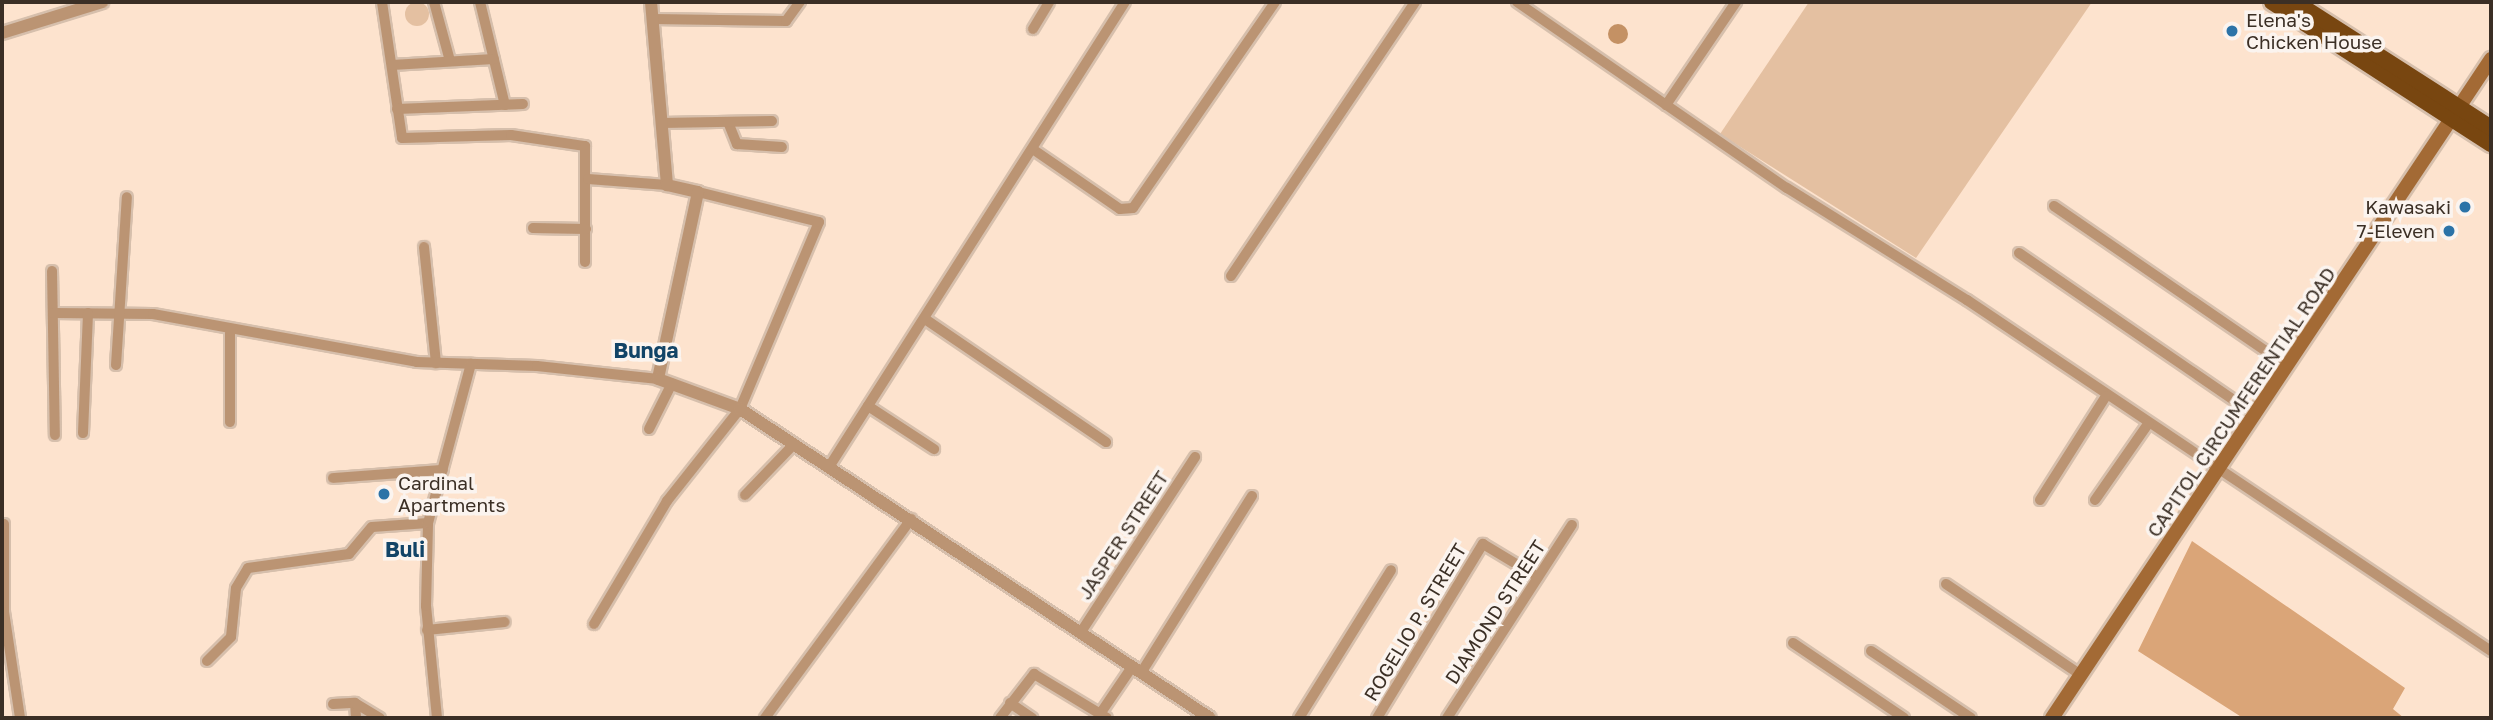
<!DOCTYPE html>
<html>
<head>
<meta charset="utf-8">
<style>
  body { margin:0 }
  #map { position:relative; width:2493px; height:720px; overflow:hidden; background:#fde3ce; font-family:"Golos Text",sans-serif }
  div>[style] { position:absolute }
  .green>* { inset:0; background:#e4c0a1 }
  .round { border-radius:50% }
  .forest>* { inset:0; background:#daa578 }
  .water>* { inset:0; background:#c49164 }
  .roads { filter:drop-shadow(2px 0 #d6bfac) drop-shadow(-2px 0 #d6bfac) drop-shadow(0 2px #d6bfac) drop-shadow(0 -2px #d6bfac) }
  .minor>* { height:10px; margin:-5px; padding:0 5px; transform-origin:5px; border-radius:5px; background:#bb9473 }
  .tertiary>* { height:12px; margin:-6px; padding:0 6px; transform-origin:6px; border-radius:6px; background:#bb9473 }
  .secondary>* { height:14px; margin:-7px; padding:0 7px; transform-origin:7px; border-radius:7px; background:#a36a35 }
  .trunk>* { height:16px; margin:-8px; padding:0 8px; transform-origin:8px; border-radius:8px; background:#784610 }
  .dots>* { width:19px; height:19px; translate:-50% -50%; box-sizing:border-box; border:4px solid #fbf4ef; border-radius:50% }
  span { translate:-50% -50%; white-space:nowrap; text-align:center; line-height:1.15; -webkit-text-stroke:7px #fbf4ef; paint-order:stroke }
  .poi-label { font-size:19px; color:#3b2f25 }
  .left { translate:0 -50%; text-align:left }
  .right { translate:-100% -50%; text-align:right }
  .street-label { font-size:19px; color:#3b2f25 }
  .neighbourhood-label { font-size:21px; color:#124467; font-weight:700 }
  .frame { position:absolute; inset:0; border:4px solid #3b2f25; pointer-events:none }
</style>
</head>
<body>
<div id="map">
  <div class="green">
    <div class="round" style="left:405px;top:2px;width:24px;height:24px"></div>
    <div style="clip-path:polygon(1809px 2px,2092px 2px,1916px 258px,1720px 134px)"></div>
  </div>
  <div class="forest">
    <div style="clip-path:polygon(2192px 541px,2405px 688px,2393px 709px,2404px 718px,2243px 718px,2138px 651px)"></div>
  </div>
  <div class="water">
    <div class="round" style="left:1608px;top:24px;width:20px;height:20px"></div>
  </div>
  <div class="roads">
    <div class="minor">
      <div style="left:382px;top:2px;width:137px;rotate:81.6deg"></div>
      <div style="left:402px;top:138px;width:109px;rotate:-1.6deg"></div>
      <div style="left:511px;top:135px;width:75px;rotate:8.5deg"></div>
      <div style="left:585px;top:146px;width:116px;rotate:90deg"></div>
      <div style="left:434px;top:2px;width:61px;rotate:74.8deg"></div>
      <div style="left:480px;top:2px;width:106px;rotate:76.4deg"></div>
      <div style="left:1517px;top:2px;width:328px;rotate:34.6deg"></div>
      <div style="left:1787px;top:188px;width:212px;rotate:31.9deg"></div>
      <div style="left:1967px;top:300px;width:631px;rotate:33.82deg"></div>
      <div style="left:653px;top:19px;width:133px;rotate:0.9deg"></div>
      <div style="left:786px;top:21px;width:24px;rotate:-54deg"></div>
      <div style="left:1033px;top:29px;width:31px;rotate:-59deg"></div>
      <div style="left:392px;top:65px;width:102px;rotate:-3.4deg"></div>
      <div style="left:1666px;top:105px;width:125px;rotate:-55.8deg"></div>
      <div style="left:397px;top:109px;width:126px;rotate:-2.3deg"></div>
      <div style="left:728px;top:122px;width:24px;rotate:68deg"></div>
      <div style="left:737px;top:144px;width:45px;rotate:3.8deg"></div>
      <div style="left:662px;top:123px;width:110px;rotate:-1deg"></div>
      <div style="left:1034px;top:150px;width:104px;rotate:34.5deg"></div>
      <div style="left:1120px;top:209px;width:13px;rotate:-4deg"></div>
      <div style="left:1133px;top:208px;width:250px;rotate:-55.4deg"></div>
      <div style="left:588px;top:179px;width:79px;rotate:4.3deg"></div>
      <div style="left:2054px;top:206px;width:283px;rotate:34.4deg"></div>
      <div style="left:533px;top:228px;width:53px;rotate:1.1deg"></div>
      <div style="left:424px;top:247px;width:117px;rotate:84.1deg"></div>
      <div style="left:2019px;top:253px;width:287px;rotate:34.4deg"></div>
      <div style="left:52px;top:271px;width:164px;rotate:89deg"></div>
      <div style="left:1231px;top:276px;width:330px;rotate:-56.1deg"></div>
      <div style="left:53px;top:313px;width:100px;rotate:0.6deg"></div>
      <div style="left:153px;top:314px;width:268px;rotate:10.3deg"></div>
      <div style="left:417px;top:362px;width:120px;rotate:1.9deg"></div>
      <div style="left:537px;top:366px;width:122px;rotate:6.1deg"></div>
      <div style="left:925px;top:319px;width:219px;rotate:34.2deg"></div>
      <div style="left:116px;top:365px;width:168px;rotate:-86.3deg"></div>
      <div style="left:868px;top:406px;width:79px;rotate:33.1deg"></div>
      <div style="left:230px;top:422px;width:89px;rotate:-90deg"></div>
      <div style="left:649px;top:429px;width:51px;rotate:-63.4deg"></div>
      <div style="left:83px;top:433px;width:120px;rotate:-87.6deg"></div>
      <div style="left:829px;top:467px;width:551px;rotate:-57.52deg"></div>
      <div style="left:333px;top:478px;width:110px;rotate:-4.2deg"></div>
      <div style="left:745px;top:495px;width:71px;rotate:-46.1deg"></div>
      <div style="left:2040px;top:500px;width:123px;rotate:-57.6deg"></div>
      <div style="left:2095px;top:500px;width:93px;rotate:-55.1deg"></div>
      <div style="left:4px;top:524px;width:88px;rotate:90deg"></div>
      <div style="left:4px;top:612px;width:107px;rotate:81.4deg"></div>
      <div style="left:1946px;top:584px;width:163px;rotate:34deg"></div>
      <div style="left:594px;top:624px;width:143px;rotate:-59.3deg"></div>
      <div style="left:667px;top:501px;width:117px;rotate:-51.6deg"></div>
      <div style="left:740px;top:409px;width:203px;rotate:-67.1deg"></div>
      <div style="left:819px;top:222px;width:125px;rotate:-166.1deg"></div>
      <div style="left:427px;top:630px;width:78px;rotate:-5.9deg"></div>
      <div style="left:1081px;top:632px;width:209px;rotate:-56.9deg"></div>
      <div style="left:1793px;top:643px;width:134px;rotate:34deg"></div>
      <div style="left:1871px;top:651px;width:120px;rotate:33.8deg"></div>
      <div style="left:207px;top:661px;width:34px;rotate:-45deg"></div>
      <div style="left:231px;top:637px;width:49px;rotate:-84.2deg"></div>
      <div style="left:236px;top:588px;width:23px;rotate:-59deg"></div>
      <div style="left:248px;top:568px;width:102px;rotate:-7.9deg"></div>
      <div style="left:349px;top:554px;width:35px;rotate:-50deg"></div>
      <div style="left:372px;top:527px;width:56px;rotate:-4.1deg"></div>
      <div style="left:1141px;top:673px;width:209px;rotate:-57.9deg"></div>
      <div style="left:355px;top:703px;width:15px;rotate:86deg"></div>
      <div style="left:1010px;top:703px;width:27px;rotate:34deg"></div>
      <div style="left:333px;top:704px;width:22px;rotate:-3deg"></div>
      <div style="left:355px;top:703px;width:29px;rotate:31deg"></div>
      <div style="left:1100px;top:714px;width:57px;rotate:-55.8deg"></div>
      <div style="left:437px;top:718px;width:113px;rotate:-95.6deg"></div>
      <div style="left:426px;top:606px;width:83px;rotate:-88.6deg"></div>
      <div style="left:428px;top:523px;width:165px;rotate:-74.9deg"></div>
      <div style="left:765px;top:718px;width:247px;rotate:-53.7deg"></div>
      <div style="left:1000px;top:718px;width:56px;rotate:-52.3deg"></div>
      <div style="left:1034px;top:674px;width:85px;rotate:31.1deg"></div>
      <div style="left:1299px;top:718px;width:174px;rotate:-58.1deg"></div>
      <div style="left:1377px;top:718px;width:204px;rotate:-58.7deg"></div>
      <div style="left:1483px;top:544px;width:64px;rotate:31deg"></div>
      <div style="left:1447px;top:718px;width:230px;rotate:-57.1deg"></div>
    </div>
    <div class="tertiary">
      <div style="left:651px;top:2px;width:184px;rotate:85deg"></div>
      <div style="left:667px;top:185px;width:32px;rotate:13deg"></div>
      <div style="left:698px;top:192px;width:191px;rotate:102.1deg"></div>
      <div style="left:658px;top:379px;width:87px;rotate:20.1deg"></div>
      <div style="left:740px;top:409px;width:562px;rotate:33.32deg"></div>
      <div style="left:2px;top:33px;width:105px;rotate:-17.2deg"></div>
    </div>
    <div class="secondary">
      <div style="left:2052px;top:718px;width:792px;rotate:-56.33deg"></div>
    </div>
    <div class="trunk">
      <div style="left:2272px;top:2px;width:261px;rotate:33deg"></div>
      <div style="left:2295px;top:2px;width:233px;rotate:32.7deg"></div>
    </div>
  </div>
  <div class="dots">
    <div style="left:2232px;top:31px;background:#2c73a7"></div>
    <div style="left:2465px;top:207px;background:#2c73a7"></div>
    <div style="left:2449px;top:231px;background:#2c73a7"></div>
    <div style="left:384px;top:494px;background:#2c73a7"></div>
  </div>
  <div class="poi-label">
    <span class="left" style="left:2246px;top:31px">Elena's<br>Chicken House</span>
    <span class="right" style="left:2451px;top:207px">Kawasaki</span>
    <span class="right" style="left:2435px;top:231px">7-Eleven</span>
    <span class="left" style="left:398px;top:494px">Cardinal<br>Apartments</span>
  </div>
  <div class="street-label">
    <span style="left:2241px;top:402px;rotate:-56deg">CAPITOL CIRCUMFERENTIAL ROAD</span>
    <span style="left:1123px;top:535px;rotate:-57deg">JASPER STREET</span>
    <span style="left:1495px;top:612px;rotate:-57deg">DIAMOND STREET</span>
    <span style="left:1415px;top:622px;rotate:-59deg">ROGELIO P. STREET</span>
  </div>
  <div class="neighbourhood-label">
    <span style="left:646px;top:350px">Bunga</span>
    <span style="left:405px;top:549px">Buli</span>
  </div>
  <div class="frame"></div>
</div>
</body>
</html>
